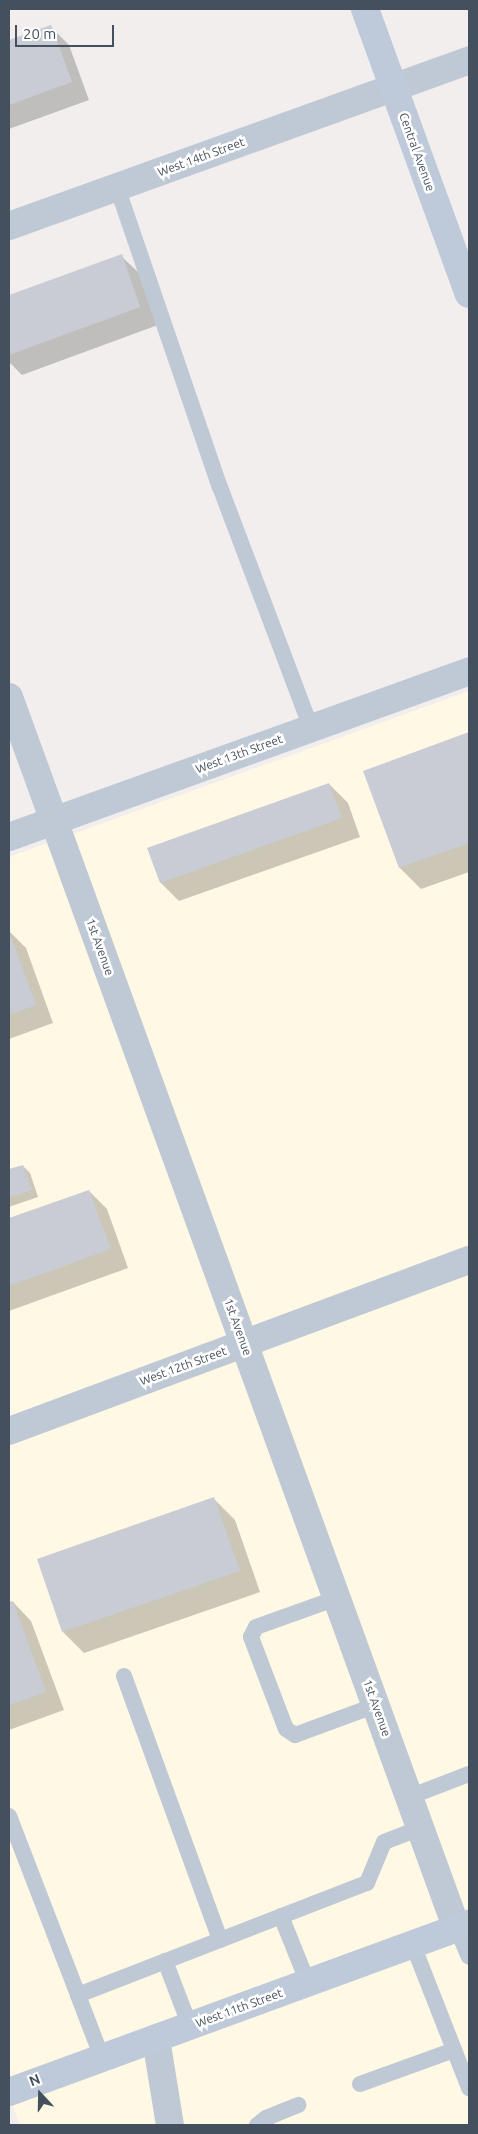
<!DOCTYPE html>
<html>
<head>
<meta charset="utf-8">
<style>
  body { margin:0 }
  #map { position:relative; width:478px; height:2134px; overflow:hidden; background:#f1eeed; font-family:Ubuntu,sans-serif }
  div>[style] { position:absolute }
  .commercial>* { inset:0; background:#fef8e4 }
  .shadow>* { inset:0; background:#0003 }
  .building>* { inset:0; background:#c9ccd4 }
  .lane>* { height:16px; margin:-8px; padding:0 8px; transform-origin:8px; border-radius:8px; background:#bfc9d5 }
  .street>* { height:28px; margin:-14px; padding:0 14px; transform-origin:14px; border-radius:14px; background:#bfc9d5 }
  .secondary>* { height:28px; margin:-14px; padding:0 14px; transform-origin:14px; border-radius:14px; background:#becad9 }
  span { translate:-50% -50%; white-space:nowrap; text-align:center; line-height:1.15; -webkit-text-stroke:5px #fff; paint-order:stroke }
  .street-label { font-size:12px; color:#44505d }
  .frame { position:absolute; inset:0; border:10px solid #44505d; pointer-events:none }
  .north { position:absolute; left:15px; top:2069px; width:50px; height:50px; -webkit-text-stroke:4px #fff; paint-order:stroke; rotate:339deg; font-size:14px; font-weight:700; line-height:20px; text-align:center; color:#44505d }
  .north::after { content:''; display:block; margin:auto; width:18px; height:22px; background:#44505d; clip-path:polygon(50% 0,100% 100%,50% 72%,0 100%) }
  .scale { position:absolute; left:15px; top:25px; width:99px; height:22px; box-sizing:border-box; border:2px solid #44505d; border-top:0; padding-left:6px; font-size:15px; line-height:18px; white-space:nowrap; color:#44505d; -webkit-text-stroke:4px #fff; paint-order:stroke }
</style>
</head>
<body>
<div id="map">
  <div class="commercial">
    <div style="clip-path:polygon(469px 691px,469px 2125px,20px 2125px,9px 2096px,9px 857px)"></div>
  </div>
  <div class="shadow">
    <div style="clip-path:polygon(51px 27px,69px 45px,89px 100px,9px 129px,9px 42px)"></div>
    <div style="clip-path:polygon(121px 256px,140px 274px,158px 325px,22px 375px,9px 362px,9px 297px)"></div>
    <div style="clip-path:polygon(469px 734px,469px 872px,421px 889px,400px 868px,365px 772px)"></div>
    <div style="clip-path:polygon(329px 784px,348px 803px,360px 837px,179px 901px,161px 883px,149px 849px)"></div>
    <div style="clip-path:polygon(9px 931px,26px 948px,53px 1023px,9px 1039px)"></div>
    <div style="clip-path:polygon(23px 1166px,30px 1173px,38px 1197px,9px 1207px,9px 1171px)"></div>
    <div style="clip-path:polygon(89px 1191px,107px 1209px,128px 1268px,9px 1311px,9px 1220px)"></div>
    <div style="clip-path:polygon(214px 1499px,235px 1520px,260px 1592px,84px 1653px,63px 1632px,38px 1560px)"></div>
    <div style="clip-path:polygon(13px 1602px,31px 1621px,64px 1710px,9px 1730px,9px 1604px)"></div>
  </div>
  <div class="building">
    <div style="clip-path:polygon(51px 25px,72px 82px,9px 105px,9px 40px)"></div>
    <div style="clip-path:polygon(122px 254px,140px 307px,9px 355px,9px 295px)"></div>
    <div style="clip-path:polygon(469px 732px,469px 843px,399px 868px,363px 771px)"></div>
    <div style="clip-path:polygon(329px 783px,342px 818px,160px 883px,147px 848px)"></div>
    <div style="clip-path:polygon(9px 931px,36px 1005px,9px 1015px)"></div>
    <div style="clip-path:polygon(23px 1165px,32px 1190px,9px 1198px,9px 1169px)"></div>
    <div style="clip-path:polygon(89px 1190px,111px 1249px,9px 1286px,9px 1218px)"></div>
    <div style="clip-path:polygon(214px 1497px,240px 1571px,62px 1632px,37px 1559px)"></div>
    <div style="clip-path:polygon(13px 1601px,46px 1692px,9px 1705px,9px 1602px)"></div>
  </div>
  <div class="lane">
    <div style="left:117px;top:187px;width:317px;rotate:71.1deg"></div>
    <div style="left:220px;top:487px;width:258px;rotate:69.3deg"></div>
    <div style="left:337px;top:1598px;width:86px;rotate:160.3deg"></div>
    <div style="left:256px;top:1627px;width:11px;rotate:117deg"></div>
    <div style="left:251px;top:1637px;width:98px;rotate:69.2deg"></div>
    <div style="left:286px;top:1729px;width:11px;rotate:34deg"></div>
    <div style="left:295px;top:1735px;width:86px;rotate:-20.3deg"></div>
    <div style="left:124px;top:1676px;width:281px;rotate:70deg"></div>
    <div style="left:409px;top:1797px;width:64px;rotate:-21deg"></div>
    <div style="left:9px;top:1816px;width:192px;rotate:68.9deg"></div>
    <div style="left:281px;top:1916px;width:72px;rotate:68.1deg"></div>
    <div style="left:457px;top:1929px;width:30px;rotate:67deg"></div>
    <div style="left:413px;top:1945px;width:154px;rotate:68.6deg"></div>
    <div style="left:165px;top:1961px;width:70px;rotate:69deg"></div>
    <div style="left:102px;top:2058px;width:67px;rotate:-110.9deg"></div>
    <div style="left:78px;top:1995px;width:310px;rotate:-21.2deg"></div>
    <div style="left:367px;top:1883px;width:44px;rotate:-67.5deg"></div>
    <div style="left:384px;top:1842px;width:39px;rotate:-21deg"></div>
    <div style="left:360px;top:2084px;width:100px;rotate:-19.9deg"></div>
    <div style="left:257px;top:2125px;width:11px;rotate:-38deg"></div>
    <div style="left:266px;top:2118px;width:35px;rotate:-22deg"></div>
  </div>
  <div class="street">
    <div style="left:9px;top:226px;width:489px;rotate:-19.8deg"></div>
    <div style="left:9px;top:697px;width:1311px;rotate:70.02deg"></div>
    <div style="left:9px;top:837px;width:489px;rotate:-19.8deg"></div>
    <div style="left:9px;top:1431px;width:491px;rotate:-20.4deg"></div>
    <div style="left:156px;top:2039px;width:87px;rotate:80.8deg"></div>
  </div>
  <div class="secondary">
    <div style="left:365px;top:9px;width:303px;rotate:70deg"></div>
    <div style="left:9px;top:2092px;width:490px;rotate:-20.1deg"></div>
  </div>
  <div class="street-label">
    <span style="left:417px;top:152px;rotate:70deg">Central Avenue</span>
    <span style="left:201px;top:157px;rotate:-20deg">West 14th Street</span>
    <span style="left:239px;top:754px;rotate:-20deg">West 13th Street</span>
    <span style="left:100px;top:947px;rotate:70deg">1st Avenue</span>
    <span style="left:238px;top:1327px;rotate:70deg">1st Avenue</span>
    <span style="left:183px;top:1366px;rotate:-20deg">West 12th Street</span>
    <span style="left:377px;top:1708px;rotate:70deg">1st Avenue</span>
    <span style="left:239px;top:2008px;rotate:-20deg">West 11th Street</span>
  </div>
  <div class="frame"></div>
  <div class="north">N</div>
  <div class="scale">20 m</div>
</div>
</body>
</html>
